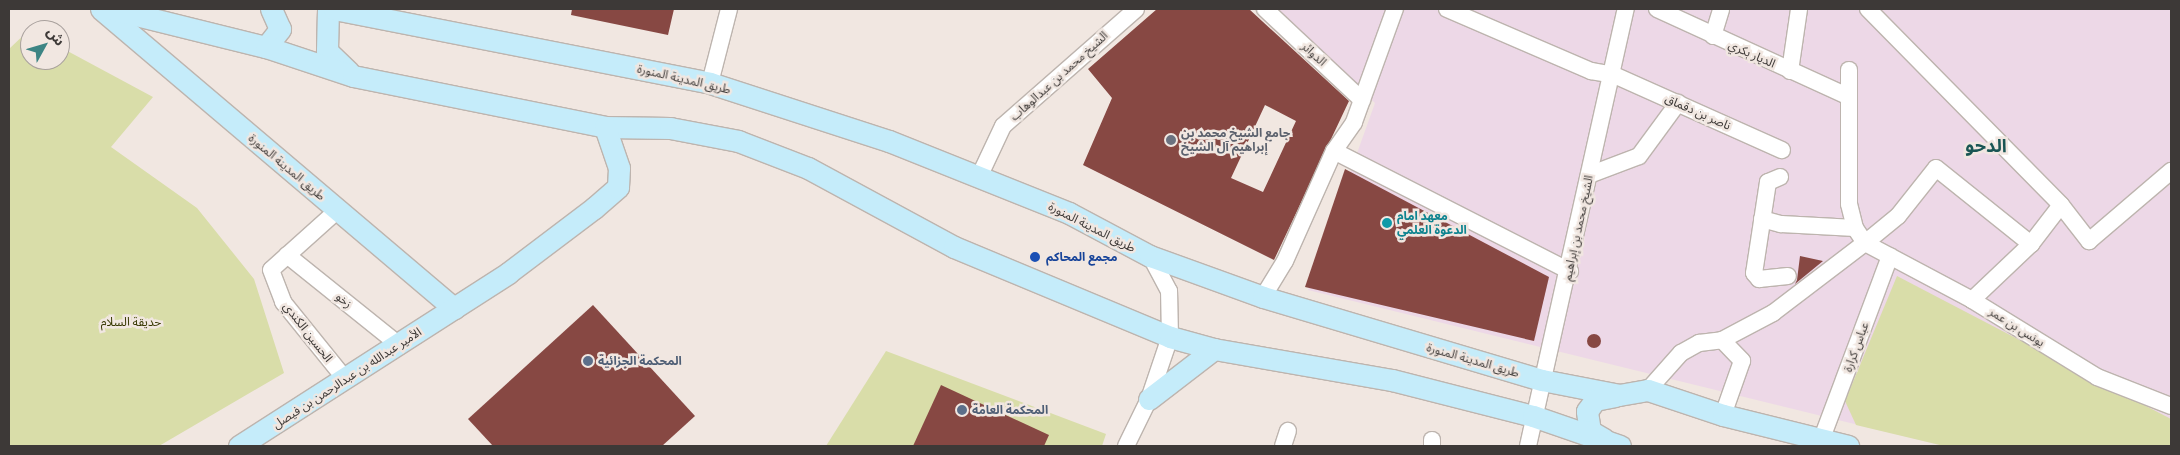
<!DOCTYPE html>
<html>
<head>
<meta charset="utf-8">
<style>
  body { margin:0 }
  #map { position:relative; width:2180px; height:455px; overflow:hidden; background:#f1e7e1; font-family:Ubuntu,"Noto Sans Arabic",sans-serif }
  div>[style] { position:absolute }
  .commercial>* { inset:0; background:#edd8e7 }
  .green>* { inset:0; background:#d9dda9 }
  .building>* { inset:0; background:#874843 }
  .round { border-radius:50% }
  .roads { filter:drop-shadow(1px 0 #bdb4ae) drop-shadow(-1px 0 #bdb4ae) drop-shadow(0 1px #bdb4ae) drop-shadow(0 -1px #bdb4ae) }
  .minor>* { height:16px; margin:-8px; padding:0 8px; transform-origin:8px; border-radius:8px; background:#fff }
  .major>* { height:21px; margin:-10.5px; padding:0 10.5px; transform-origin:10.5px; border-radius:10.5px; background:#c5ecfa }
  .dots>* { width:14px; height:14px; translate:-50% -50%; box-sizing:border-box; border:2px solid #f1e7e1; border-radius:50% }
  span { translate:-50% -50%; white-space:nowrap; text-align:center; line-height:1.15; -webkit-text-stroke:5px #f1e7e1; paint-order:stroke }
  .street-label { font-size:12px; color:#3d3937 }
  .worship-label { font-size:12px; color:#5b616d; font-weight:700 }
  .left { translate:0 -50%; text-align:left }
  .culture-label { font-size:12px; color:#0d838f; font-weight:700 }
  .transit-label { font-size:12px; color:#164399; font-weight:700 }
  .park-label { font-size:12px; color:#373802 }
  .service-label { font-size:12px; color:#4e5e75; font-weight:700 }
  .district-label { font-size:18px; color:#195554; font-weight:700 }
  .frame { position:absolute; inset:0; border:10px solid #3d3937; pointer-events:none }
  .north { position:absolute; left:20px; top:20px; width:50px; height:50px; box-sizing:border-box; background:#f1e7e1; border:1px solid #a9a19d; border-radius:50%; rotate:51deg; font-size:14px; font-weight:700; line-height:20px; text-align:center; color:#3d3937 }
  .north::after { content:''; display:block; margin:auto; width:18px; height:22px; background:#3d8584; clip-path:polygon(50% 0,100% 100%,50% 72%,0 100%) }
</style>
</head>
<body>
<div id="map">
  <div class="commercial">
    <div style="clip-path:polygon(1275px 9px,2171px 9px,2171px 446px,1944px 446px,1308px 290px,1375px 103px)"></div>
  </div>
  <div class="green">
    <div style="clip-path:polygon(29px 30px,30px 60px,60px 60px,60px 47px,153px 97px,111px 147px,197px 208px,254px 279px,284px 373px,159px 446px,9px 446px,9px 49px)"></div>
    <div style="clip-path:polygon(1897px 276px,2171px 419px,2171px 446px,1944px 446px,1856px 425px,1845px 401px)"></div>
    <div style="clip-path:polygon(886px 351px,1106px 434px,1102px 446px,826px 446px)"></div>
  </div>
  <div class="building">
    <div style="clip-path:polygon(572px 9px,674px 9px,668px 35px,571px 15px)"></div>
    <div style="clip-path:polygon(evenodd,1157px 9px,1249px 9px,1349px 101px,1274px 260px,1083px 165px,1112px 98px,1088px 69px,1157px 9px,1265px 105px,1296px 121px,1263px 192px,1231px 178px,1265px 105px)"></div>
    <div style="clip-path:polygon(1345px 169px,1549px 277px,1534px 341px,1305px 287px)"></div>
    <div style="clip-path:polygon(1800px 256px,1823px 261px,1795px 284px,1797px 280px)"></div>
    <div style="clip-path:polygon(593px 305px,695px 416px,662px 446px,493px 446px,468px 419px)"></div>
    <div class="round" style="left:1587px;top:334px;width:14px;height:14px"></div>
    <div style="clip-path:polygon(941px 385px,1049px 435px,1044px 446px,913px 446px)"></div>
  </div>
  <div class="roads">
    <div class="minor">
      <div style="left:1265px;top:9px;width:133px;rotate:43.2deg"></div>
      <div style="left:1447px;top:9px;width:157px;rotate:23.3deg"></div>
      <div style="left:1591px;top:71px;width:23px;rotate:10deg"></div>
      <div style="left:1614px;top:75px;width:184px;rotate:24.1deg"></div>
      <div style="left:1657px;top:9px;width:211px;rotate:24.6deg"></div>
      <div style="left:1868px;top:9px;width:275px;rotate:45.4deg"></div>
      <div style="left:2061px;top:205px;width:46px;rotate:52.1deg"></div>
      <div style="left:2089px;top:241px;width:108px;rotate:-40.5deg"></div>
      <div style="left:1713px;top:36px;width:28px;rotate:-73deg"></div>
      <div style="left:1849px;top:70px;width:134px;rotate:90deg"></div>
      <div style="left:1849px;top:204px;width:25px;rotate:76deg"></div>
      <div style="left:1855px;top:228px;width:18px;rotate:56deg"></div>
      <div style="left:1865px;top:243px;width:121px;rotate:28deg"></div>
      <div style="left:1972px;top:300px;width:147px;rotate:31.6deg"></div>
      <div style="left:2097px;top:377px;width:79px;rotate:21.4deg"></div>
      <div style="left:1790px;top:71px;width:63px;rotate:-81.7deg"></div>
      <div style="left:710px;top:83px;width:76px;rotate:-75.6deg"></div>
      <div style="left:1334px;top:151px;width:265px;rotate:27deg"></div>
      <div style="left:1589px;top:175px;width:53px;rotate:-20.8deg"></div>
      <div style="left:1639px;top:156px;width:66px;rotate:-53.7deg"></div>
      <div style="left:979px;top:177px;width:56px;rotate:-64.8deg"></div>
      <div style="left:1003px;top:126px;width:177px;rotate:-41.3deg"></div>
      <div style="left:1780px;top:177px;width:13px;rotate:157deg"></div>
      <div style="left:1768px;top:182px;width:92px;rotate:98.7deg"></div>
      <div style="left:1754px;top:273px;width:8px;rotate:50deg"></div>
      <div style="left:1759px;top:279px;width:29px;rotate:-6deg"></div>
      <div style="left:330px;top:217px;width:79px;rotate:138.1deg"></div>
      <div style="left:271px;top:270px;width:34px;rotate:69deg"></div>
      <div style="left:283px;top:302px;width:100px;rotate:51.1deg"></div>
      <div style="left:1762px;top:219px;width:20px;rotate:15deg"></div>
      <div style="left:1781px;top:224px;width:74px;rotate:3.1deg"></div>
      <div style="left:287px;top:255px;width:145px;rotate:38.8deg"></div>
      <div style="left:1263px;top:297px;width:42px;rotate:-58.6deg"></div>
      <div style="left:1285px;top:261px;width:120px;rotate:-66deg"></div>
      <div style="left:1334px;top:151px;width:35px;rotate:-55deg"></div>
      <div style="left:1354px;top:122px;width:120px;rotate:-70.1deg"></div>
      <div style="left:1972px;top:300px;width:81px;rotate:-43.5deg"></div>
      <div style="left:2031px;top:244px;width:49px;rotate:-52.4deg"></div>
      <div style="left:1722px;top:340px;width:29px;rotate:46deg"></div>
      <div style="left:1742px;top:361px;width:57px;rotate:109.4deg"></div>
      <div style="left:1648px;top:390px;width:50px;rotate:-48.3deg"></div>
      <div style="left:1681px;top:353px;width:21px;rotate:-29deg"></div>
      <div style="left:1699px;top:343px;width:23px;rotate:-7deg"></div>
      <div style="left:1722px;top:340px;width:58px;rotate:-27.9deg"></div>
      <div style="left:1773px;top:313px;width:116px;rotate:-37.3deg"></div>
      <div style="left:1865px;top:243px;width:43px;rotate:-39.3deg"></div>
      <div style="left:1898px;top:216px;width:61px;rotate:-51.6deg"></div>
      <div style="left:1936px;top:168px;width:122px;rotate:38.7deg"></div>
      <div style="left:1822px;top:438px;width:194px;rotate:-69.5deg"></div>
      <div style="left:1126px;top:446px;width:52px;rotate:-63.9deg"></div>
      <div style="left:1149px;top:399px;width:65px;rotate:-71.3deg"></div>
      <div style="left:1170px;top:337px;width:46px;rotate:-91.2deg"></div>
      <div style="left:1169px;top:291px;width:40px;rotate:-118deg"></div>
      <div style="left:1283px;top:446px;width:16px;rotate:-72deg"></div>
      <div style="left:1432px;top:446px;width:6px;rotate:-90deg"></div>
      <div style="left:1528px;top:446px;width:448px;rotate:-77.4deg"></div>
    </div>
    <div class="major">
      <div style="left:101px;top:9px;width:463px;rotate:40.3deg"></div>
      <div style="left:112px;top:9px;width:159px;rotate:13.9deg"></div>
      <div style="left:266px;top:47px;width:23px;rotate:-52deg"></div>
      <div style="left:280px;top:29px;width:22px;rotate:-114deg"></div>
      <div style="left:328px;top:9px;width:42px;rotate:91.4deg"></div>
      <div style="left:327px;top:51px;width:30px;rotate:44deg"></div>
      <div style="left:334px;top:9px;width:383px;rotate:11.1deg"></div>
      <div style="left:710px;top:83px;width:188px;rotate:18deg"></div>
      <div style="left:889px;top:141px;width:194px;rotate:21.8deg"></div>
      <div style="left:1069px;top:213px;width:92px;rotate:28deg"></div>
      <div style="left:1150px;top:256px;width:120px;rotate:19.9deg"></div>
      <div style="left:1263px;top:297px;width:291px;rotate:16.6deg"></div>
      <div style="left:1542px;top:380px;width:78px;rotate:11deg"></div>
      <div style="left:1619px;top:395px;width:29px;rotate:-10deg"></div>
      <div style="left:1648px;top:390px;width:79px;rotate:18.4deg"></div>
      <div style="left:1723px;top:415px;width:129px;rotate:13.9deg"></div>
      <div style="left:266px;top:47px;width:92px;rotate:18.4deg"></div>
      <div style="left:353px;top:76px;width:257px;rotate:11.4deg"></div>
      <div style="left:605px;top:127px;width:65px;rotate:0.9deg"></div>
      <div style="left:670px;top:128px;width:69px;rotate:10.8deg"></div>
      <div style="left:738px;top:141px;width:75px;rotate:21.1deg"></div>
      <div style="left:808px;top:168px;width:166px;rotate:28.4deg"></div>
      <div style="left:954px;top:247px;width:234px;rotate:22.6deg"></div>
      <div style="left:1170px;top:337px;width:46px;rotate:15.3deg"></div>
      <div style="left:1214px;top:349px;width:181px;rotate:9.9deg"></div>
      <div style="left:1392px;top:380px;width:146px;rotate:14.3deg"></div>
      <div style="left:1533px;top:416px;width:92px;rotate:19deg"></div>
      <div style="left:1149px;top:399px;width:82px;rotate:-37.6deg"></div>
      <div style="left:1604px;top:439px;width:16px;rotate:-150deg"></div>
      <div style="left:1590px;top:431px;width:20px;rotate:-99deg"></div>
      <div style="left:1587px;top:411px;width:14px;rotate:-54deg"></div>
      <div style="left:1595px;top:400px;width:21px;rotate:-11deg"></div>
      <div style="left:239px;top:446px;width:320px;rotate:-32.7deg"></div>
      <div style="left:508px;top:273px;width:108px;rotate:-37.1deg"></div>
      <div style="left:594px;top:208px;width:32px;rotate:-41deg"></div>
      <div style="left:618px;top:187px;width:19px;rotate:-87deg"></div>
      <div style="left:619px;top:168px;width:43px;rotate:-108.9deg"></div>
    </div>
  </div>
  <div class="dots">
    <div style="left:1171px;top:140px;background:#6b7280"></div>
    <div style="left:1387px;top:223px;background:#0f9aa8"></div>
    <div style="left:1035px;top:257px;background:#1a4fb4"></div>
    <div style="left:588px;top:361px;background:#5c6f8a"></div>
    <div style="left:962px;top:410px;background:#5c6f8a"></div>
  </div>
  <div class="street-label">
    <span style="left:1314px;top:54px;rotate:43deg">الدوائر</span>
    <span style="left:1752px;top:54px;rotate:24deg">الديار بكري</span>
    <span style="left:1059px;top:76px;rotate:-42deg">الشيخ محمد بن عبدالوهاب</span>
    <span style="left:684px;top:79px;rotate:13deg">طريق المدينة المنورة</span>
    <span style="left:1698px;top:112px;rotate:24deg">ناصر بن دقماق</span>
    <span style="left:287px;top:167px;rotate:40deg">طريق المدينة المنورة</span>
    <span style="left:1092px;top:227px;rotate:27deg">طريق المدينة المنورة</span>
    <span style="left:1578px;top:228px;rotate:-78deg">الشيخ محمد بن إبراهيم</span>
    <span style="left:344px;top:300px;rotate:39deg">زخو</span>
    <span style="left:2017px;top:327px;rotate:32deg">يونس بن عمر</span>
    <span style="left:308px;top:332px;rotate:52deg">الحسين الكندي</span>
    <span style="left:1856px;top:347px;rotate:-70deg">عباس كرارة</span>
    <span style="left:1473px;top:360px;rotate:16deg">طريق المدينة المنورة</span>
    <span style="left:347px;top:378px;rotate:-33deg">الأمير عبدالله بن عبدالرحمن بن فيصل</span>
  </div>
  <div class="worship-label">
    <span class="left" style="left:1181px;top:140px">جامع الشيخ محمد بن<br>إبراهيم آل الشيخ</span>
  </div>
  <div class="culture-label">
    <span class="left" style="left:1397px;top:223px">معهد امام<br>الدعوة العلمي</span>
  </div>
  <div class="transit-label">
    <span class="left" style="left:1046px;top:257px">مجمع المحاكم</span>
  </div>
  <div class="park-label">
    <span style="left:131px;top:322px">حديقة السلام</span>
  </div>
  <div class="service-label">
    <span class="left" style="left:598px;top:361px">المحكمة الجزائية</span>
    <span class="left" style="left:972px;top:410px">المحكمة العامة</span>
  </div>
  <div class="district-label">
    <span style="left:1986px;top:145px">الدحو</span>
  </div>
  <div class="frame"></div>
  <div class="north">ش</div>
</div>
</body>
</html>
